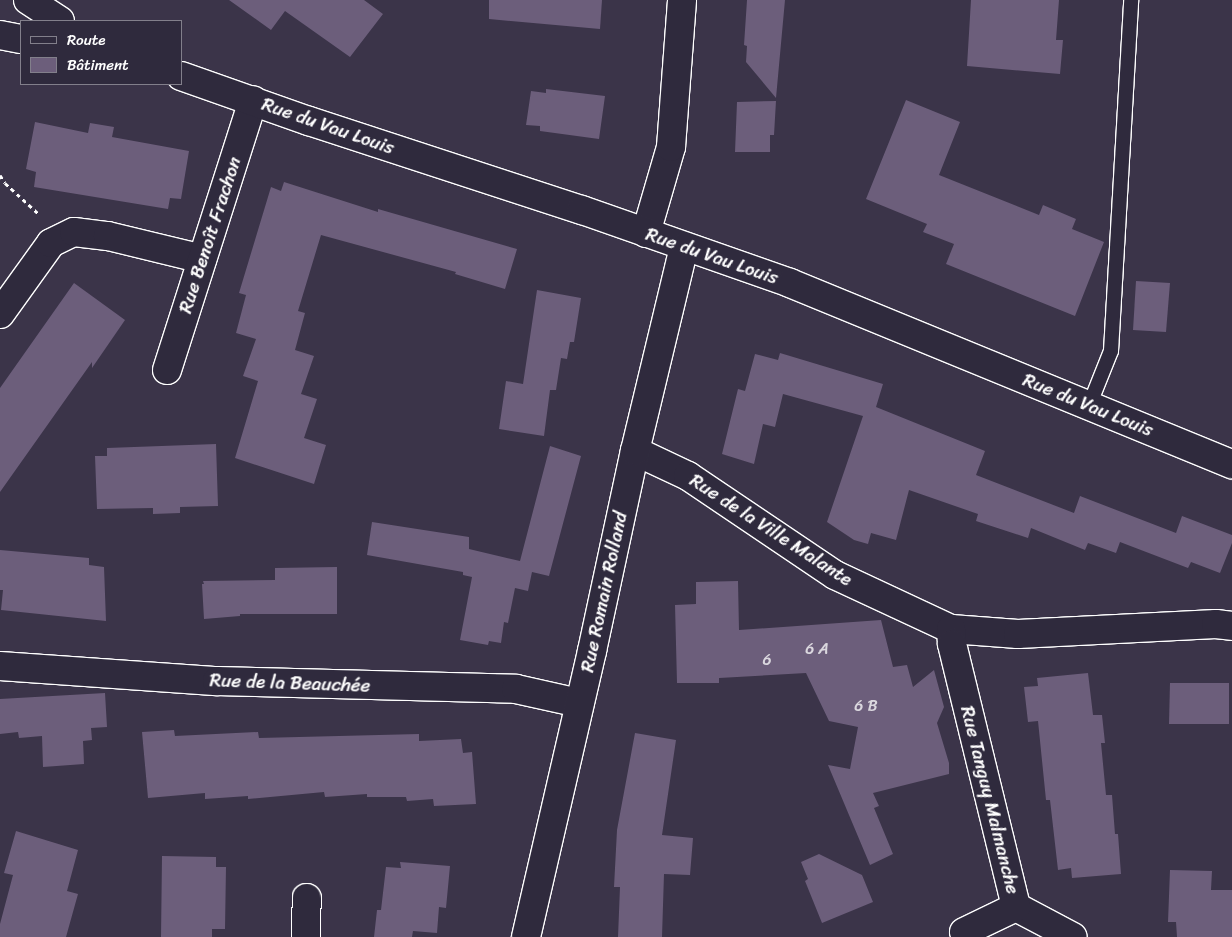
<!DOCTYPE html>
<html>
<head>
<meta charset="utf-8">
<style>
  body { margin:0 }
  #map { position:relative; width:1232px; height:937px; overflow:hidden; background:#3b3449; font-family:Sriracha,sans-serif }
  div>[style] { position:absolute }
  .building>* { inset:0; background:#6c5e7b }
  .path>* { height:3px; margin-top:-1.5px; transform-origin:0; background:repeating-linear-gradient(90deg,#fff 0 4px,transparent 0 8px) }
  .roads { filter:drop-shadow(1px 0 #fff) drop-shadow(-1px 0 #fff) drop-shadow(0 1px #fff) drop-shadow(0 -1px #fff) }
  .service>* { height:14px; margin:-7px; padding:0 7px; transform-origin:7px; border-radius:7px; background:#2f2a3d }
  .minor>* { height:28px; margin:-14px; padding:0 14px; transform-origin:14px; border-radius:14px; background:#2f2a3d }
  .tertiary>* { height:28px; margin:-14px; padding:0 14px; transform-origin:14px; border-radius:14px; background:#2f2a3d }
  span { translate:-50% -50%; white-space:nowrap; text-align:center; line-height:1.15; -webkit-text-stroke:4px #2f2a3d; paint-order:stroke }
  .number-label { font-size:16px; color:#dad7de }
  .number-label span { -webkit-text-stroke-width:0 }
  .street-label { font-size:19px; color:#fff }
  .legend { position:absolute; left:20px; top:20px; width:162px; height:65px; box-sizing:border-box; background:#2f2a3d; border:1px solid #827f8b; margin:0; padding:6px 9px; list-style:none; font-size:15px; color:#fff }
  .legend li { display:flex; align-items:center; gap:10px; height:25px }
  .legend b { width:25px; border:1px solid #827f8b }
</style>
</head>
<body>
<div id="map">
  <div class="building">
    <div style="clip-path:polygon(229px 0,364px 0,383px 14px,350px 57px,285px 11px,271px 30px)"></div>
    <div style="clip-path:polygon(489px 0,602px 0,600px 29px,489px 19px)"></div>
    <div style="clip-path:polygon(747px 0,785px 0,776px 98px,746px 62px,747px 46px,744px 45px)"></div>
    <div style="clip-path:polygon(971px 0,1059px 0,1056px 40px,1063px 40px,1060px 74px,967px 66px)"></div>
    <div style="clip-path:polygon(546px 89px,605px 96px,599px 139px,540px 131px,540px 126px,526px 125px,531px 91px,546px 93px)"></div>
    <div style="clip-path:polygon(906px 100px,960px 122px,939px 175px,1039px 215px,1043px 205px,1076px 219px,1072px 229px,1104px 242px,1075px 316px,946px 264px,954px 244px,923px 232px,927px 224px,866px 199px)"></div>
    <div style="clip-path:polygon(776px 101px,774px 135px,770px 135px,770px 152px,735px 152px,737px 102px)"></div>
    <div style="clip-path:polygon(35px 122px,88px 133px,90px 123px,114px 127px,112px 137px,189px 151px,181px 199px,170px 198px,168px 209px,34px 187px,36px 172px,26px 169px)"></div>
    <div style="clip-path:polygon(284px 182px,378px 212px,378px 209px,517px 249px,505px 289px,455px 274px,456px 272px,321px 235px,298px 311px,305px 313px,295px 350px,314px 356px,301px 394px,317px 399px,304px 438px,326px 445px,314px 484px,235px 458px,258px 381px,243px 376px,256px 339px,236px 333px,246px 295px,239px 293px,271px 187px,281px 191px)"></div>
    <div style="clip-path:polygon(1136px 281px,1170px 283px,1166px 332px,1133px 330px)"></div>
    <div style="clip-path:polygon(74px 283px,125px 320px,92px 368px,92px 362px,0 492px,0 388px)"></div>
    <div style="clip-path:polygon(537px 290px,581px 298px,574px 342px,570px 342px,567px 359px,561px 358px,556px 390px,550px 390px,544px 436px,499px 429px,506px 381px,523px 384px)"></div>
    <div style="clip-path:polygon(780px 353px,883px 384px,876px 407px,985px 451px,976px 475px,1074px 513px,1080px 496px,1176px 533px,1182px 516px,1232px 535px,1232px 543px,1220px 573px,1191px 562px,1188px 568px,1120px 542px,1116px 553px,1088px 543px,1085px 550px,1031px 528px,1028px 538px,976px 521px,978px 514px,909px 490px,896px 540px,871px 533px,868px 544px,854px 540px,827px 522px,863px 416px,783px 394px,775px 427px,763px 424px,754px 464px,722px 454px,738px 389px,745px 391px,755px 354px,778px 360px)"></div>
    <div style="clip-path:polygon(216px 444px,218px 506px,180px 507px,180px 513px,153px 514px,153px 508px,97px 509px,95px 456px,107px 456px,107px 448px)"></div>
    <div style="clip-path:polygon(550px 446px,581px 456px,549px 576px,532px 572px,528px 591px,515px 588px,508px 623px,504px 622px,501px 643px,489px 641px,488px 645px,460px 640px,472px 577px,463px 575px,463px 572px,367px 555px,372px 522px,469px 537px,469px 549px,520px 561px)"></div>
    <div style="clip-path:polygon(0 550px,89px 558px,89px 565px,104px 567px,106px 621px,1px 610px,3px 590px,0 590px)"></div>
    <div style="clip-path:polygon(337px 567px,337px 614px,240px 614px,240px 616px,204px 619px,202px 584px,204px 584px,203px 581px,275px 580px,275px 568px)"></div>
    <div style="clip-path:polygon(738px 581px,739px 630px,881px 620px,893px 667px,907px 665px,913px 687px,934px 670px,944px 707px,937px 723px,949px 763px,949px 774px,873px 793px,879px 806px,874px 808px,893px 854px,870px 865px,828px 765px,850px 769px,858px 727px,829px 721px,806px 673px,719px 678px,719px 683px,677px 683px,675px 605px,696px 604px,696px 582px)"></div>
    <div style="clip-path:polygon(1088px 673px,1093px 715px,1102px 715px,1105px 743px,1101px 743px,1106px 795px,1112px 795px,1115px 834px,1118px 834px,1121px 874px,1072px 878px,1071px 868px,1058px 870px,1050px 800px,1046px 800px,1038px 721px,1028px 722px,1024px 687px,1038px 686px,1037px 678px)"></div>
    <div style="clip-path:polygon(1170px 683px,1229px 683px,1229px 724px,1169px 724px)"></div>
    <div style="clip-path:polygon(105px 693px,107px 727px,91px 728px,92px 740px,83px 741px,84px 764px,43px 767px,42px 736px,19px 738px,18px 732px,0 734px,0 699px)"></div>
    <div style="clip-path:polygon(174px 730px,175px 736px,258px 732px,259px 738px,419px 734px,419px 741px,461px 739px,463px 753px,472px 752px,476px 804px,434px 806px,433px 799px,407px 801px,406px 797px,367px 797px,367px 794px,325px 797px,324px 792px,248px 799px,248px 796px,205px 799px,205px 793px,148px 798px,142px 732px)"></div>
    <div style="clip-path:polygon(635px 733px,676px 740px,662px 835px,693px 838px,690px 875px,664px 874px,662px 937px,618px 937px,620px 887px,614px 887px,617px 830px)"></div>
    <div style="clip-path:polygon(16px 831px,78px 850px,67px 891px,78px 894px,66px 937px,0 937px,0 924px,13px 875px,4px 873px)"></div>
    <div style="clip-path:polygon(819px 854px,862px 875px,873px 902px,822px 923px,805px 881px,808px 879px,801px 862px)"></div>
    <div style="clip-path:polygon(162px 856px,216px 857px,216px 867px,226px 867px,225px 929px,212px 929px,212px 937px,161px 937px)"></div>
    <div style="clip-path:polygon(400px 862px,450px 866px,446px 908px,439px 907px,437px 933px,413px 931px,412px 937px,374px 937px,377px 910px,381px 910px,386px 867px,401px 868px)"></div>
    <div style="clip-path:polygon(1170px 870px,1212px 871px,1211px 890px,1232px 890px,1232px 937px,1177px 937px,1176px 922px,1168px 922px)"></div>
  </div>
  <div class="path">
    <div style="left:0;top:175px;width:9px;rotate:58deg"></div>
    <div style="left:5px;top:183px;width:46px;rotate:42.4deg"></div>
  </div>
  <div class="roads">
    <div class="service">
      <div style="left:1089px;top:406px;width:59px;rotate:-68.2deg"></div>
      <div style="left:1111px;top:351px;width:352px;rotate:-86.7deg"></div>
    </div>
    <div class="minor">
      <div style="left:646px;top:233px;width:90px;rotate:-73.8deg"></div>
      <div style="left:671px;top:147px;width:147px;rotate:-85.7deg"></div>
      <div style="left:0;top:314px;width:87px;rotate:-54.3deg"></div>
      <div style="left:51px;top:243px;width:25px;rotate:-26deg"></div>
      <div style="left:74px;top:232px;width:34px;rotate:7deg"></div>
      <div style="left:108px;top:236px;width:97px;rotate:13.7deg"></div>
      <div style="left:167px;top:370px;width:283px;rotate:-72.3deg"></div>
      <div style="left:635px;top:451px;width:59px;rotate:25.3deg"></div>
      <div style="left:688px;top:476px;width:177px;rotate:34deg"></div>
      <div style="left:835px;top:575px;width:128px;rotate:25deg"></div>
      <div style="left:951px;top:629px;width:67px;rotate:4.3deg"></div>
      <div style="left:1018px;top:634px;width:198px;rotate:-2.9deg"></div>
      <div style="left:1216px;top:624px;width:16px;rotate:7deg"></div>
      <div style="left:951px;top:629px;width:15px;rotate:86deg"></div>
      <div style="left:952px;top:644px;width:271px;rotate:76.3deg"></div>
      <div style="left:1016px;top:907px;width:64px;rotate:27.8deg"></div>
      <div style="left:0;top:666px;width:218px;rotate:4deg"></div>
      <div style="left:217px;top:681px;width:299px;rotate:1.5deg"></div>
      <div style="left:516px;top:689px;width:65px;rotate:12.5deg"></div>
      <div style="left:964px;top:932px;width:58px;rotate:-25.7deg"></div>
      <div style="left:306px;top:937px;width:39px;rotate:-89deg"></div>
    </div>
    <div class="tertiary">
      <div style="left:28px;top:0;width:38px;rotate:33deg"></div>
      <div style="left:0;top:35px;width:21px;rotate:11deg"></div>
      <div style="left:181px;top:76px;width:136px;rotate:19.4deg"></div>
      <div style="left:309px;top:121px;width:287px;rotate:18.1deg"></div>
      <div style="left:582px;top:210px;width:220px;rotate:19.3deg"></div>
      <div style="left:790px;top:283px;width:478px;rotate:22.3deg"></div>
      <div style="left:526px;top:937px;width:294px;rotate:-77deg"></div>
      <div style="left:592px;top:651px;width:205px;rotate:-77.9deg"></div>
      <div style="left:635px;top:451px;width:210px;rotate:-76.5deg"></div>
    </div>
  </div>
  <div class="number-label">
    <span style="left:817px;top:649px">6 A</span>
    <span style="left:767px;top:660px">6</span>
    <span style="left:866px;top:706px">6 B</span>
  </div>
  <div class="street-label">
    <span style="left:328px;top:126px;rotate:19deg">Rue du Vau Louis</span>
    <span style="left:210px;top:235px;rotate:-72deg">Rue Benoît Frachon</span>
    <span style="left:712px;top:256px;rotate:19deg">Rue du Vau Louis</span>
    <span style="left:1088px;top:405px;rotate:22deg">Rue du Vau Louis</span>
    <span style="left:771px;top:530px;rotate:33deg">Rue de la Ville Malante</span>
    <span style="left:604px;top:592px;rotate:-78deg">Rue Romain Rolland</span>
    <span style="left:290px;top:683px;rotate:2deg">Rue de la Beauchée</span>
    <span style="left:990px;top:800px;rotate:76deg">Rue Tanguy Malmanche</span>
  </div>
  <ul class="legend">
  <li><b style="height:6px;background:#2f2a3d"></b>Route</li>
  <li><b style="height:14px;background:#6c5e7b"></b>Bâtiment</li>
  </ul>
</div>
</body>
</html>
